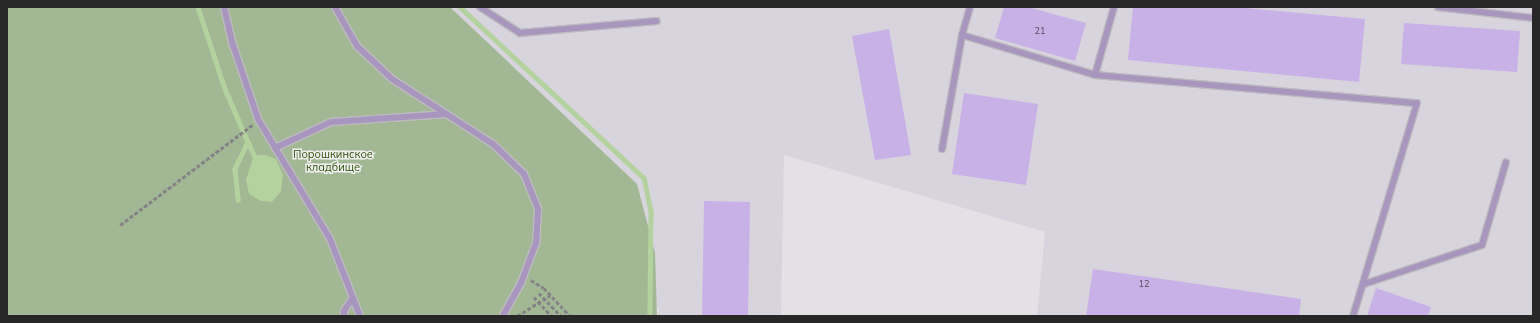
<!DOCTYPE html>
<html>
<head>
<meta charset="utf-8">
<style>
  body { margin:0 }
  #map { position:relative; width:1540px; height:323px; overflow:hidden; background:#e3e1e5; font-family:Mulish,sans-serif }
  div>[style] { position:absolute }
  .built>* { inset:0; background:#d8d4de }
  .green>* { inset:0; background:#a2b793 }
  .water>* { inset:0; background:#b4d29e }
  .stream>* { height:4.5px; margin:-2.25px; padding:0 2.25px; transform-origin:2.25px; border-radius:2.25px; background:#b4d29e }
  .building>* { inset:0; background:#c8b1e6 }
  .path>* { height:2.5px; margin-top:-1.25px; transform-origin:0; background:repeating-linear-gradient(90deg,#848385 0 4px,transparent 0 6px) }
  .roads { filter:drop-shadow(1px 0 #bdbcbf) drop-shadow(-1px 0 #bdbcbf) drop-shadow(0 1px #bdbcbf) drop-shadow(0 -1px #bdbcbf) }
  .service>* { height:6px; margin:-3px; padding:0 3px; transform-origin:3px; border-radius:3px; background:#a896bf }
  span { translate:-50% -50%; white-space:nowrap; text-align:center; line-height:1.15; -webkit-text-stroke:3px #f0eff2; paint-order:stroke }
  .number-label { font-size:9px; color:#4f4a58 }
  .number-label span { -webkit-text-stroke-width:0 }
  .park-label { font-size:11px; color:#2b4d00 }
  .frame { position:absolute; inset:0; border:8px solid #272728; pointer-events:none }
</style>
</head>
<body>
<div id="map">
  <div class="built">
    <div style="clip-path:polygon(450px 7px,1533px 7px,1533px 316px,1037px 316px,1045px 232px,784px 155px,781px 316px,657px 316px,659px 310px)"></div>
  </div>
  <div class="green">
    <div style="clip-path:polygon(7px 7px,450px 7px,637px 184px,655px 253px,657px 316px,7px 316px)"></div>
  </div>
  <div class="water">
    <div style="clip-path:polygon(254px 155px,265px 155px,276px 159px,283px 175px,281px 191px,272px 202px,261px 201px,249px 194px,246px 180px)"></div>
  </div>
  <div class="stream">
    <div style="left:198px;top:7px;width:86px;rotate:71.8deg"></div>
    <div style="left:225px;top:89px;width:58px;rotate:66.5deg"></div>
    <div style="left:248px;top:142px;width:30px;rotate:116deg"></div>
    <div style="left:235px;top:169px;width:31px;rotate:84deg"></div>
    <div style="left:460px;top:7px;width:251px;rotate:42.9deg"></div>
    <div style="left:644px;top:178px;width:35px;rotate:78deg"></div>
    <div style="left:651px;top:212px;width:104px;rotate:90.6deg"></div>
    <div style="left:248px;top:142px;width:14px;rotate:65deg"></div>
  </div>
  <div class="building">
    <div style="clip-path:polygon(1004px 7px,1028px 7px,1086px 23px,1075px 61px,995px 38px)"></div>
    <div style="clip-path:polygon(1133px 7px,1234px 7px,1365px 19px,1359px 82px,1128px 60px)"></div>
    <div style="clip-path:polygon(1404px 23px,1520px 31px,1517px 72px,1401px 64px)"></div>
    <div style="clip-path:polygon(889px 29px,911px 155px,875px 160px,852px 36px)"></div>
    <div style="clip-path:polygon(964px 93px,1038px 104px,1026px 185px,952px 174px)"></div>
    <div style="clip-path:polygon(704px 201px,750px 202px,748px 316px,702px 316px)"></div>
    <div style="clip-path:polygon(1093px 269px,1301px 299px,1299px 316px,1086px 316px)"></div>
    <div style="clip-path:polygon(1376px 288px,1431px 307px,1428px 316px,1367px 316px)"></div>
  </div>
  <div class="path">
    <div style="left:120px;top:225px;width:166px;rotate:-37.1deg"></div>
    <div style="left:531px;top:280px;width:15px;rotate:32deg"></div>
    <div style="left:544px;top:288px;width:38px;rotate:47deg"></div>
    <div style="left:539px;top:293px;width:32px;rotate:46deg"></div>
    <div style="left:534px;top:297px;width:26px;rotate:47deg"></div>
    <div style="left:517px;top:316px;width:39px;rotate:-32deg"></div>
  </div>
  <div class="roads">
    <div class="service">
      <div style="left:224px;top:7px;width:39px;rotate:77deg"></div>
      <div style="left:233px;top:45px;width:78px;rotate:71.3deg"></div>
      <div style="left:258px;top:119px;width:140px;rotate:59deg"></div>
      <div style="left:330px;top:239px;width:83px;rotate:68.7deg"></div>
      <div style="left:335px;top:7px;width:45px;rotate:60.6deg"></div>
      <div style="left:357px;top:46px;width:48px;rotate:43.3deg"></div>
      <div style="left:392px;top:79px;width:120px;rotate:32.8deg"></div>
      <div style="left:493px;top:144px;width:43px;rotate:44.1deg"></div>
      <div style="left:524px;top:174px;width:38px;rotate:68deg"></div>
      <div style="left:538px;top:209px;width:34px;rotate:93deg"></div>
      <div style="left:536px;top:243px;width:43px;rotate:110.6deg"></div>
      <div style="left:521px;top:283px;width:38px;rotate:119deg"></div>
      <div style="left:480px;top:7px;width:48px;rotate:33deg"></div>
      <div style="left:520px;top:33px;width:137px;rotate:-5deg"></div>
      <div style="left:1438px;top:7px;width:96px;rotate:6.6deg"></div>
      <div style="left:962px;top:35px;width:139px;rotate:16.7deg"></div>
      <div style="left:1095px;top:75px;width:323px;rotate:5deg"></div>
      <div style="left:1417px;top:103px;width:222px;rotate:106.7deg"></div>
      <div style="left:1095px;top:75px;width:71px;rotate:-74.4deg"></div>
      <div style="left:275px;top:148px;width:62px;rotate:-24.9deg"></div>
      <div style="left:331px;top:122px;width:113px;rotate:-4deg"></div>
      <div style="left:942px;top:149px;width:116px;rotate:-80deg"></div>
      <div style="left:962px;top:35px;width:29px;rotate:-74deg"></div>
      <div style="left:1364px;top:284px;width:124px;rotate:-18.3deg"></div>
      <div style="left:1482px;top:245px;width:86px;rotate:-73.9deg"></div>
      <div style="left:344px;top:316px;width:5px;rotate:-90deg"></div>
      <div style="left:344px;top:311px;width:14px;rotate:-56deg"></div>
    </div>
  </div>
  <div class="number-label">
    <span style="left:1040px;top:31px">21</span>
    <span style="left:1144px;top:284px">12</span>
  </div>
  <div class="park-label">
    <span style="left:333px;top:161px">Порошкинское<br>кладбище</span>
  </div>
  <div class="frame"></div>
</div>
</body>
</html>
